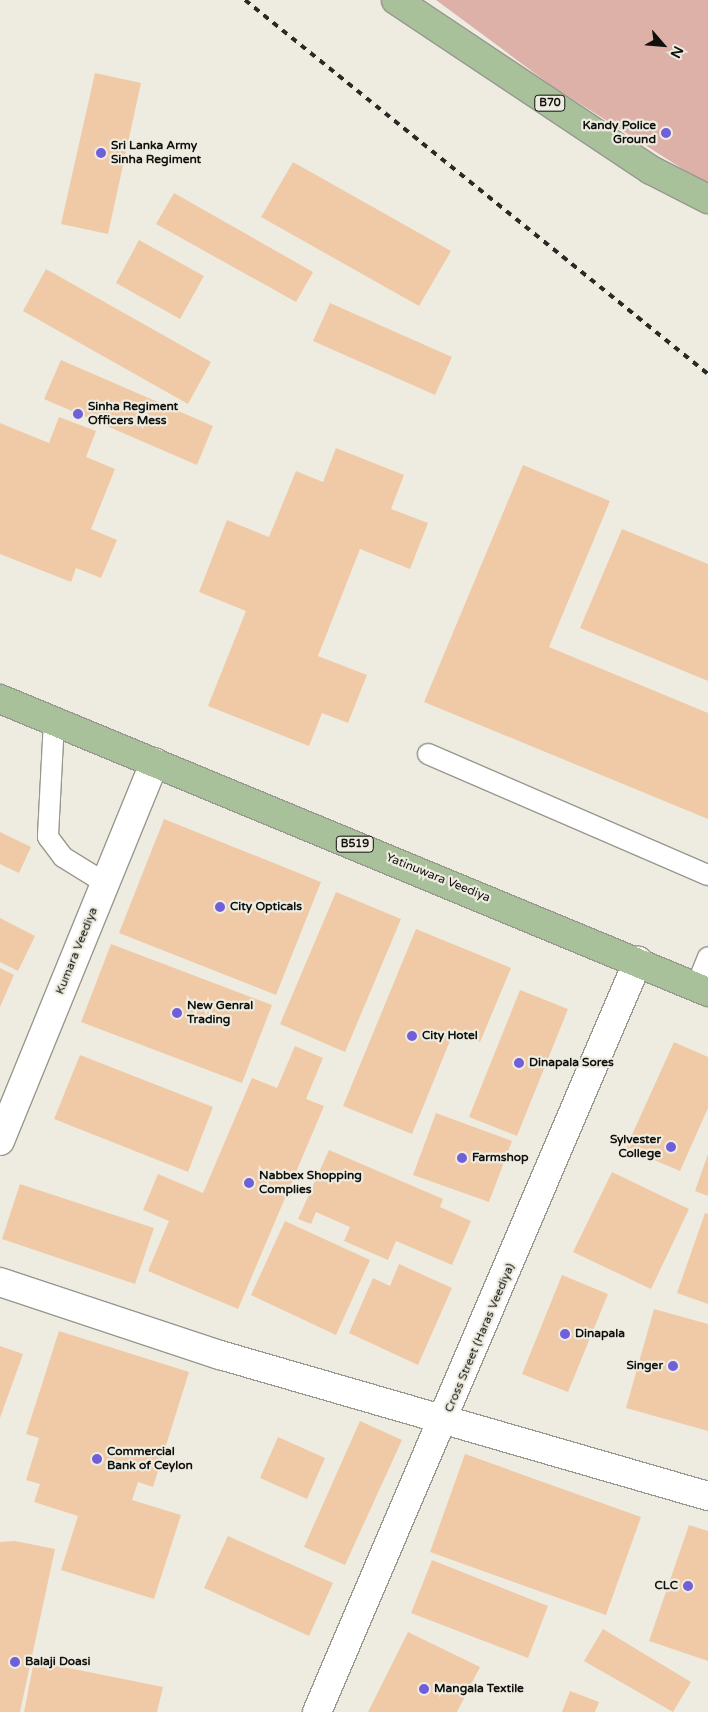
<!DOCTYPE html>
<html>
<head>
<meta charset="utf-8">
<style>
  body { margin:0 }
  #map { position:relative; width:708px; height:1712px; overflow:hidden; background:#eeece1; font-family:"Varela Round",sans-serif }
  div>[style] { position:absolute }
  .green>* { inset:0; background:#ddb0a8 }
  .building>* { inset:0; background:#f0caa6 }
  .roads { filter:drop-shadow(1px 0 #99988e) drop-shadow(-1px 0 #99988e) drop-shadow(0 1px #99988e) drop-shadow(0 -1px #99988e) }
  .service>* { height:20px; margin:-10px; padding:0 10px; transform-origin:10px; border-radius:10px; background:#fff }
  .tertiary>* { height:28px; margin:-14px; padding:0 14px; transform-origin:14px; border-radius:14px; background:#fff }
  .primary>* { height:28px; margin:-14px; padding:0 14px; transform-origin:14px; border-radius:14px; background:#a9c19b }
  .rail>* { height:4px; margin-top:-2px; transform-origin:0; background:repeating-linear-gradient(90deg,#2a2a25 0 6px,transparent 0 12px) }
  .dots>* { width:14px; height:14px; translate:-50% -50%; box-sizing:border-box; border:2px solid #eeece1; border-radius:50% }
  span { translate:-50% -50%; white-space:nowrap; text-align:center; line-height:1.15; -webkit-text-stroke:4.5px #eeece1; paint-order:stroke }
  .shield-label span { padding:1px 4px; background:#eeece1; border:1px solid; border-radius:4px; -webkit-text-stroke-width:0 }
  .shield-label { font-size:11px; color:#10100c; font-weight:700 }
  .poi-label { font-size:12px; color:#10100c; font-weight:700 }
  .right { translate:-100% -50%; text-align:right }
  .left { translate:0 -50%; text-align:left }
  .street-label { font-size:12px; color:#10100c }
  .north { position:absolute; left:638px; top:20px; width:50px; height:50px; -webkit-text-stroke:4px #eeece1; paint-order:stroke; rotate:117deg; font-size:14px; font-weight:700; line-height:20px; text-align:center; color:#10100c }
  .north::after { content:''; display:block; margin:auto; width:18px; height:22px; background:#10100c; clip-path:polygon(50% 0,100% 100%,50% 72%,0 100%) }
</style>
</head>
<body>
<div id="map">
  <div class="green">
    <div style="clip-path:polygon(436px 0,708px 0,708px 185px,552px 86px)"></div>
  </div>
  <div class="building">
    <div style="clip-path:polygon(95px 73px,141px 83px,108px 234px,61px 224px)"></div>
    <div style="clip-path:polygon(293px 162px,451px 251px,419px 306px,261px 217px)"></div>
    <div style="clip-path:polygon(174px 193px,313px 272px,296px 302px,156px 224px)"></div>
    <div style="clip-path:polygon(139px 240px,204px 276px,180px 319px,116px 283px)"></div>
    <div style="clip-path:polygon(46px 269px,211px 362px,188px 404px,23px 311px)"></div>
    <div style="clip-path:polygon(330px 303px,452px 357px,435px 395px,313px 341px)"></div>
    <div style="clip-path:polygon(61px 360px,213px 426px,197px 465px,44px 399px)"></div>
    <div style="clip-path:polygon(59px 417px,96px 431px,86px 457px,115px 469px,91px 529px,117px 540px,101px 578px,76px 568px,71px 582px,0 554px,0 423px,49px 443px)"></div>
    <div style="clip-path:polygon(336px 448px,404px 475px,391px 509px,428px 523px,410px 569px,360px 549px,318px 656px,367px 675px,348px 723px,322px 713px,309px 746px,208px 706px,246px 611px,199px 592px,227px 520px,269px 537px,296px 471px,323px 482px)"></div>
    <div style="clip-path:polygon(523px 465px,610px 501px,549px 647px,708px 713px,708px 819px,424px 702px)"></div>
    <div style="clip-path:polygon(622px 529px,708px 564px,708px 681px,580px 628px)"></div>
    <div style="clip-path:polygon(164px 819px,321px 882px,276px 995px,119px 933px)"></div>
    <div style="clip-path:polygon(0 832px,31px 847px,19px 873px,0 864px)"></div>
    <div style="clip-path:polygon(336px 892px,401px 919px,345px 1052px,280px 1024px)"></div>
    <div style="clip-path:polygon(0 918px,35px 936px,18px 971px,0 962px)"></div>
    <div style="clip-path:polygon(416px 929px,511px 968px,480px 1042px,454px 1031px,412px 1134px,343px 1106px)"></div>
    <div style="clip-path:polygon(111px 944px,272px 1005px,242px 1083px,81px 1022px)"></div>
    <div style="clip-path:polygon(0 968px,14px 975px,0 1007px)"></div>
    <div style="clip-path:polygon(520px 990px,568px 1009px,517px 1136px,469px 1117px)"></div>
    <div style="clip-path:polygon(674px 1042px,708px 1057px,708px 1108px,680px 1171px,626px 1148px)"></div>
    <div style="clip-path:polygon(295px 1046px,323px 1058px,306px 1099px,324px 1106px,238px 1309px,148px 1271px,169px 1221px,143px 1210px,158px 1174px,203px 1193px,252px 1078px,277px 1088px)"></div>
    <div style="clip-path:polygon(80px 1055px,213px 1107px,188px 1172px,54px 1119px)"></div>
    <div style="clip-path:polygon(436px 1113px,512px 1141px,489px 1202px,413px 1175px)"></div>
    <div style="clip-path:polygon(329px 1150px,443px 1199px,440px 1207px,471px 1221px,452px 1265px,396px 1241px,388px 1260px,344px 1241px,350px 1227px,316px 1212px,311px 1224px,298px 1219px)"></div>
    <div style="clip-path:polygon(708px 1154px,708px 1196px,695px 1191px)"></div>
    <div style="clip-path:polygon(612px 1172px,689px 1209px,651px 1289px,573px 1252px)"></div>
    <div style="clip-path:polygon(20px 1184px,154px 1228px,135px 1284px,2px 1239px)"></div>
    <div style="clip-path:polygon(705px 1213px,708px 1214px,708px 1304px,677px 1293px)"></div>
    <div style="clip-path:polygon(285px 1221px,370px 1260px,336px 1335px,251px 1295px)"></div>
    <div style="clip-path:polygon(399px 1264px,452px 1288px,418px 1365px,349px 1333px,373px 1278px,390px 1286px)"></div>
    <div style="clip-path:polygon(562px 1275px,608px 1294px,568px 1392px,522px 1374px)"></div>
    <div style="clip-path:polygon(654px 1309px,708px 1324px,708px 1431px,626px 1408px)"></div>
    <div style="clip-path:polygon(59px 1331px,189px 1372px,153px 1487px,138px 1482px,132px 1500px,181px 1515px,154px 1599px,61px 1570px,78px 1516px,34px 1502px,40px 1484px,26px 1480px,39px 1438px,26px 1434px)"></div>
    <div style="clip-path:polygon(0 1346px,23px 1354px,0 1418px)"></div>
    <div style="clip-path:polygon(360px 1421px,402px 1440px,345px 1565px,304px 1547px)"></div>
    <div style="clip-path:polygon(278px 1437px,325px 1458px,307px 1499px,260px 1478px)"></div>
    <div style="clip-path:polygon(465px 1454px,641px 1517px,606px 1615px,430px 1552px)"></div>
    <div style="clip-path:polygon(689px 1525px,708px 1531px,708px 1661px,649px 1641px)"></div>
    <div style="clip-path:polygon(228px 1536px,333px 1583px,309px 1636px,204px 1588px)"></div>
    <div style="clip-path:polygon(15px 1541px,55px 1549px,20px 1712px,0 1712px,0 1542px)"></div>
    <div style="clip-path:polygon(432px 1560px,548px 1606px,528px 1658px,411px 1613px)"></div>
    <div style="clip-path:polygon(603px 1629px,691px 1682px,673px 1712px,584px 1661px)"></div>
    <div style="clip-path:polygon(408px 1632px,480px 1667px,457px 1712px,368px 1712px)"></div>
    <div style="clip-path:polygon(34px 1661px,163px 1687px,157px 1712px,24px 1712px)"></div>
    <div style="clip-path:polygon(570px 1691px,599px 1702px,595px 1712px,562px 1712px)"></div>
  </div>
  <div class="roads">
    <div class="service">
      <div style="left:54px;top:721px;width:116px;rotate:93deg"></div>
      <div style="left:48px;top:837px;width:25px;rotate:53deg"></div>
      <div style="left:63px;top:857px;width:49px;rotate:31.8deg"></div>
      <div style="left:428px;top:754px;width:305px;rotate:23.4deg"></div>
      <div style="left:696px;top:987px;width:32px;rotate:-68deg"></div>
    </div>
    <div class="tertiary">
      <div style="left:0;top:1141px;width:409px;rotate:-67.8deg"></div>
      <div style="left:0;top:1282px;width:232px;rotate:18.4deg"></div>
      <div style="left:220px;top:1355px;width:508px;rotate:16.12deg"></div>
      <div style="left:317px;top:1712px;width:817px;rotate:-66.86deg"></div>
    </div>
    <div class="primary">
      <div style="left:396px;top:0;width:306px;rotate:33.7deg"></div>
      <div style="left:651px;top:170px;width:64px;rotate:27deg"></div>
      <div style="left:0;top:699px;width:766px;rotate:22.48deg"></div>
    </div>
  </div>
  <div class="rail">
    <div style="left:245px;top:0;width:595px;rotate:38.93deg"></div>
  </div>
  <div class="dots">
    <div style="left:666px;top:133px;background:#705fd9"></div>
    <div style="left:101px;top:153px;background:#705fd9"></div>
    <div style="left:78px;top:414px;background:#705fd9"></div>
    <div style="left:220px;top:907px;background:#705fd9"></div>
    <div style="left:177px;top:1013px;background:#705fd9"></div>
    <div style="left:412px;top:1036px;background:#705fd9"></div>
    <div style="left:519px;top:1063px;background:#705fd9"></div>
    <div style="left:671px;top:1147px;background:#705fd9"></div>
    <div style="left:462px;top:1158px;background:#705fd9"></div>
    <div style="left:249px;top:1183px;background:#705fd9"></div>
    <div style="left:565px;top:1334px;background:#705fd9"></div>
    <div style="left:673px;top:1366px;background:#705fd9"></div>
    <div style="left:97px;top:1459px;background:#705fd9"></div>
    <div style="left:688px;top:1586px;background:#705fd9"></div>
    <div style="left:15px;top:1662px;background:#705fd9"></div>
    <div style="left:424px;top:1689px;background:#705fd9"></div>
  </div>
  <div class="shield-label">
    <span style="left:550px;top:103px">B70</span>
    <span style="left:355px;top:844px">B519</span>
  </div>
  <div class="poi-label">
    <span class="right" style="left:656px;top:133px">Kandy Police<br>Ground</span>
    <span class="left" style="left:111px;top:153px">Sri Lanka Army<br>Sinha Regiment</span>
    <span class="left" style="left:88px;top:414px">Sinha Regiment<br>Officers Mess</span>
    <span class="left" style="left:230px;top:907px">City Opticals</span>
    <span class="left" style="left:187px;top:1013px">New Genral<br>Trading</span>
    <span class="left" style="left:422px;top:1036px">City Hotel</span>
    <span class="left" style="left:529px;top:1063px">Dinapala Sores</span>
    <span class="right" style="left:661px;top:1147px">Sylvester<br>College</span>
    <span class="left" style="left:472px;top:1158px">Farmshop</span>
    <span class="left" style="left:259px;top:1183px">Nabbex Shopping<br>Complies</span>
    <span class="left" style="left:575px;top:1334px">Dinapala</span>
    <span class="right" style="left:663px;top:1366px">Singer</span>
    <span class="left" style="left:107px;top:1459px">Commercial<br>Bank of Ceylon</span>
    <span class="right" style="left:678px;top:1586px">CLC</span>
    <span class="left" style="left:25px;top:1662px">Balaji Doasi</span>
    <span class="left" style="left:434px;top:1689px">Mangala Textile</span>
  </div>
  <div class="street-label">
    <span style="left:438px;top:878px;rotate:22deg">Yatinuwara Veediya</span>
    <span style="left:77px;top:951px;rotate:-68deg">Kumara Veediya</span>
    <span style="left:480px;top:1338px;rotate:-67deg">Cross Street (Haras Veediya)</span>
  </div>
  <div class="north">N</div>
</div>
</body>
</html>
